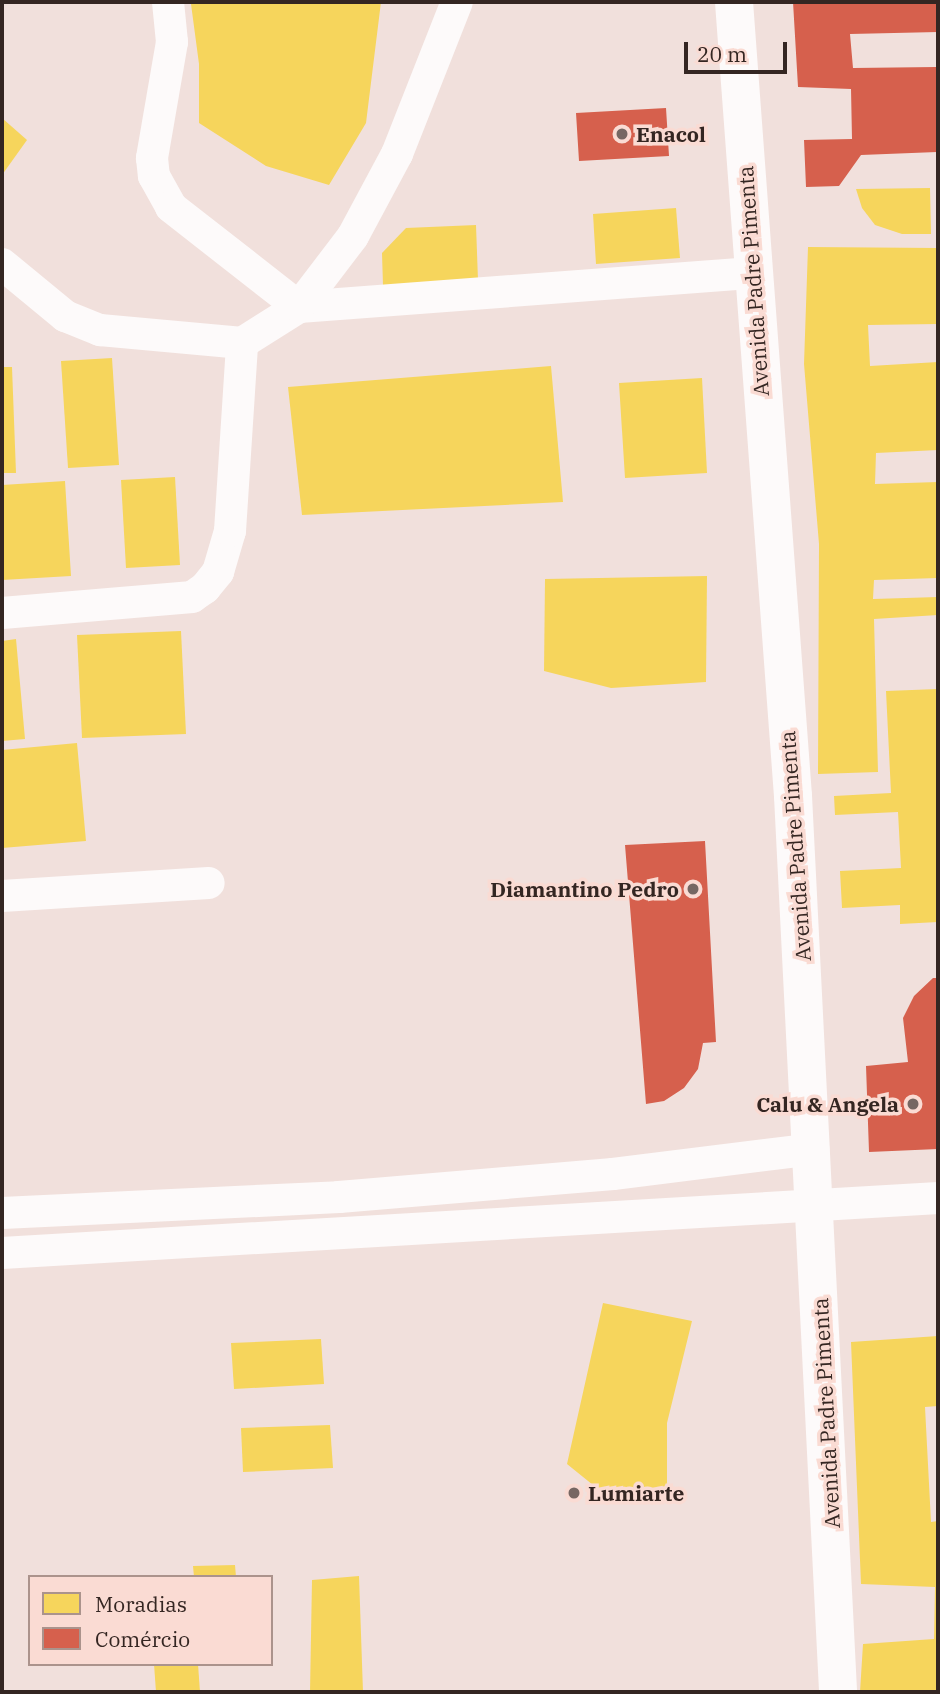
<!DOCTYPE html>
<html>
<head>
<meta charset="utf-8">
<style>
  body { margin:0 }
  #map { position:relative; width:940px; height:1694px; overflow:hidden; background:#f1e0dc; font-family:"IBM Plex Serif",serif }
  div>[style] { position:absolute }
  .homes>* { inset:0; background:#f6d55c }
  .shops>* { inset:0; background:#d6604d }
  .minor>* { height:32px; margin:-16px; padding:0 16px; transform-origin:16px; border-radius:16px; background:#fdfafa }
  .primary>* { height:38px; margin:-19px; padding:0 19px; transform-origin:19px; border-radius:19px; background:#fdfafa }
  .dots>* { width:19px; height:19px; translate:-50% -50%; box-sizing:border-box; border:4px solid #fadbd3; border-radius:50% }
  span { translate:-50% -50%; white-space:nowrap; text-align:center; line-height:1.15; -webkit-text-stroke:7px #fadbd3; paint-order:stroke }
  .poi-label { font-size:21px; color:#342622; font-weight:700 }
  .left { translate:0 -50%; text-align:left }
  .right { translate:-100% -50%; text-align:right }
  .street-label { font-size:21px; color:#342622 }
  .frame { position:absolute; inset:0; border:4px solid #342622; pointer-events:none }
  .legend { position:absolute; left:28px; top:1575px; width:245px; height:91px; box-sizing:border-box; background:#fadbd3; border:2px solid #ab938c; margin:0; padding:9px 12px; list-style:none; font-size:21px; color:#342622 }
  .legend li { display:flex; align-items:center; gap:14px; height:35px }
  .legend b { width:35px; border:2px solid #ab938c }
  .scale { position:absolute; left:684px; top:42px; width:103px; height:32px; box-sizing:border-box; border:4px solid #342622; border-top:0; padding-left:9px; font-size:21px; line-height:24px; white-space:nowrap; color:#342622; -webkit-text-stroke:5px #fadbd3; paint-order:stroke }
</style>
</head>
<body>
<div id="map">
  <div class="homes">
    <div style="clip-path:polygon(197px 2px,381px 2px,366px 123px,329px 185px,266px 166px,199px 123px,199px 64px,191px 4px)"></div>
    <div style="clip-path:polygon(2px 118px,27px 140px,2px 175px)"></div>
    <div style="clip-path:polygon(930px 188px,931px 234px,902px 234px,875px 225px,862px 208px,856px 189px)"></div>
    <div style="clip-path:polygon(676px 208px,680px 258px,596px 264px,593px 214px)"></div>
    <div style="clip-path:polygon(476px 225px,478px 280px,383px 286px,382px 253px,406px 228px)"></div>
    <div style="clip-path:polygon(808px 247px,938px 248px,938px 324px,868px 325px,870px 366px,938px 362px,938px 450px,876px 453px,875px 484px,938px 482px,938px 578px,874px 580px,873px 599px,938px 597px,938px 615px,874px 619px,878px 772px,818px 774px,819px 544px,804px 364px)"></div>
    <div style="clip-path:polygon(112px 358px,119px 465px,68px 468px,61px 361px)"></div>
    <div style="clip-path:polygon(551px 366px,563px 502px,302px 515px,288px 387px)"></div>
    <div style="clip-path:polygon(2px 367px,12px 367px,16px 473px,2px 473px)"></div>
    <div style="clip-path:polygon(702px 378px,707px 473px,625px 478px,619px 383px)"></div>
    <div style="clip-path:polygon(175px 477px,180px 565px,126px 568px,121px 480px)"></div>
    <div style="clip-path:polygon(65px 481px,71px 576px,2px 580px,2px 485px)"></div>
    <div style="clip-path:polygon(707px 576px,706px 682px,611px 688px,544px 671px,545px 579px)"></div>
    <div style="clip-path:polygon(181px 631px,186px 734px,82px 738px,77px 635px)"></div>
    <div style="clip-path:polygon(16px 639px,25px 739px,2px 741px,2px 641px)"></div>
    <div style="clip-path:polygon(938px 689px,938px 922px,900px 924px,900px 905px,842px 908px,840px 871px,901px 868px,898px 812px,835px 815px,834px 796px,891px 793px,886px 691px)"></div>
    <div style="clip-path:polygon(77px 743px,86px 841px,2px 848px,2px 750px)"></div>
    <div style="clip-path:polygon(603px 1303px,692px 1321px,667px 1423px,667px 1501px,614px 1502px,567px 1464px)"></div>
    <div style="clip-path:polygon(938px 1336px,938px 1406px,925px 1407px,931px 1522px,938px 1521px,938px 1692px,860px 1692px,863px 1644px,934px 1639px,935px 1587px,861px 1584px,851px 1342px)"></div>
    <div style="clip-path:polygon(321px 1339px,324px 1384px,234px 1389px,231px 1343px)"></div>
    <div style="clip-path:polygon(330px 1425px,333px 1468px,243px 1472px,241px 1428px)"></div>
    <div style="clip-path:polygon(235px 1565px,236px 1577px,194px 1577px,193px 1566px)"></div>
    <div style="clip-path:polygon(359px 1576px,363px 1692px,310px 1692px,312px 1580px)"></div>
    <div style="clip-path:polygon(154px 1664px,198px 1664px,200px 1692px,156px 1692px)"></div>
  </div>
  <div class="shops">
    <div style="clip-path:polygon(793px 2px,936px 2px,938px 32px,850px 34px,853px 68px,936px 67px,937px 152px,861px 155px,839px 186px,806px 187px,804px 140px,852px 139px,851px 89px,798px 87px)"></div>
    <div style="clip-path:polygon(666px 108px,669px 156px,579px 161px,576px 113px)"></div>
    <div style="clip-path:polygon(705px 841px,716px 1042px,703px 1043px,698px 1069px,684px 1088px,664px 1101px,646px 1104px,625px 845px)"></div>
    <div style="clip-path:polygon(933px 978px,938px 978px,938px 1149px,869px 1152px,866px 1066px,908px 1062px,903px 1018px,914px 996px)"></div>
  </div>
  <div class="minor">
    <div style="left:168px;top:2px;width:40px;rotate:84.3deg"></div>
    <div style="left:172px;top:42px;width:118px;rotate:99.8deg"></div>
    <div style="left:152px;top:158px;width:18px;rotate:84deg"></div>
    <div style="left:154px;top:176px;width:35px;rotate:61deg"></div>
    <div style="left:171px;top:207px;width:162px;rotate:38deg"></div>
    <div style="left:299px;top:307px;width:455px;rotate:-4.3deg"></div>
    <div style="left:2px;top:264px;width:82px;rotate:39.5deg"></div>
    <div style="left:65px;top:316px;width:38px;rotate:22deg"></div>
    <div style="left:100px;top:330px;width:143px;rotate:5.2deg"></div>
    <div style="left:242px;top:343px;width:67px;rotate:-32.3deg"></div>
    <div style="left:299px;top:307px;width:89px;rotate:-52.7deg"></div>
    <div style="left:353px;top:236px;width:93px;rotate:-61.8deg"></div>
    <div style="left:397px;top:154px;width:163px;rotate:-68.5deg"></div>
    <div style="left:2px;top:613px;width:191px;rotate:-4.8deg"></div>
    <div style="left:192px;top:597px;width:16px;rotate:-35deg"></div>
    <div style="left:205px;top:588px;width:21px;rotate:-51deg"></div>
    <div style="left:218px;top:572px;width:43px;rotate:-73.7deg"></div>
    <div style="left:230px;top:531px;width:188px;rotate:-86.3deg"></div>
    <div style="left:2px;top:896px;width:207px;rotate:-3.6deg"></div>
    <div style="left:2px;top:1213px;width:337px;rotate:-2.7deg"></div>
    <div style="left:339px;top:1197px;width:275px;rotate:-4.8deg"></div>
    <div style="left:613px;top:1174px;width:202px;rotate:-7.1deg"></div>
    <div style="left:2px;top:1253px;width:938px;rotate:-3.36deg"></div>
  </div>
  <div class="primary">
    <div style="left:734px;top:2px;width:796px;rotate:85.75deg"></div>
    <div style="left:793px;top:796px;width:897px;rotate:87.12deg"></div>
  </div>
  <div class="dots">
    <div style="left:622px;top:134px;background:#766763"></div>
    <div style="left:693px;top:889px;background:#766763"></div>
    <div style="left:913px;top:1104px;background:#766763"></div>
    <div style="left:574px;top:1493px;background:#766763"></div>
  </div>
  <div class="poi-label">
    <span class="left" style="left:636px;top:134px">Enacol</span>
    <span class="right" style="left:679px;top:889px">Diamantino Pedro</span>
    <span class="right" style="left:899px;top:1104px">Calu &amp; Angela</span>
    <span class="left" style="left:588px;top:1493px">Lumiarte</span>
  </div>
  <div class="street-label">
    <span style="left:753px;top:281px;rotate:-94deg">Avenida Padre Pimenta</span>
    <span style="left:795px;top:846px;rotate:-94deg">Avenida Padre Pimenta</span>
    <span style="left:826px;top:1413px;rotate:-93deg">Avenida Padre Pimenta</span>
  </div>
  <div class="frame"></div>
  <ul class="legend">
  <li><b style="height:19px;background:#f6d55c"></b>Moradias</li>
  <li><b style="height:19px;background:#d6604d"></b>Comércio</li>
  </ul>
  <div class="scale">20 m</div>
</div>
</body>
</html>
